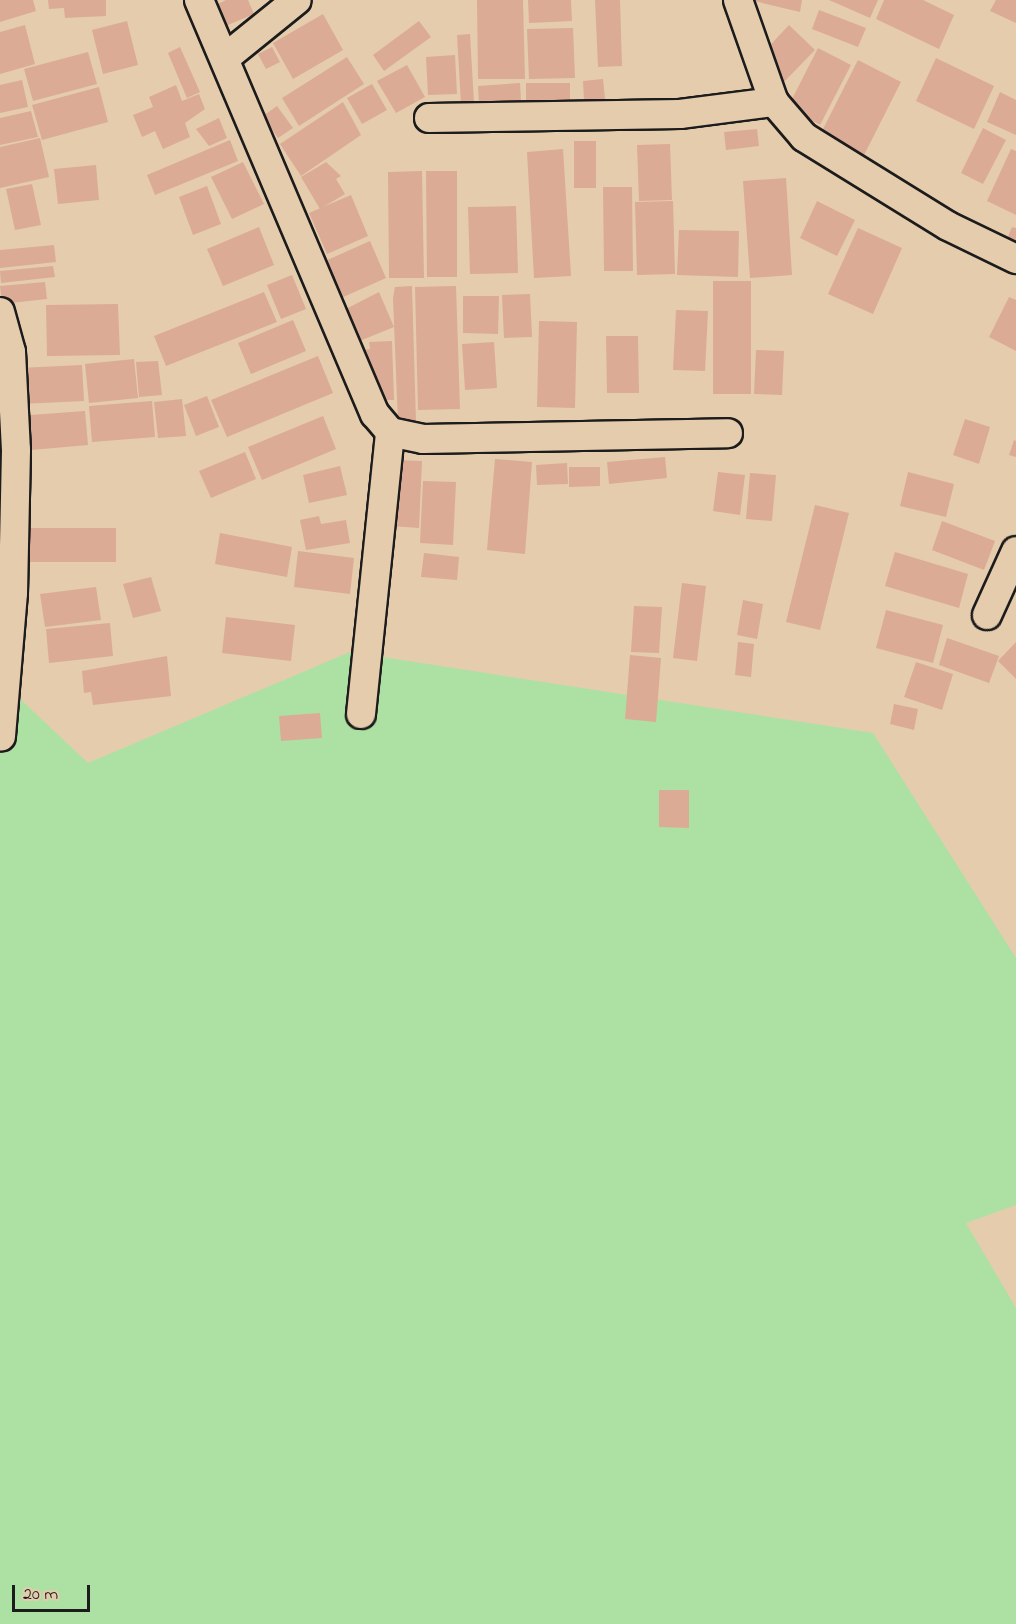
<!DOCTYPE html>
<html>
<head>
<meta charset="utf-8">
<style>
  body { margin:0 }
  #map { position:relative; width:1016px; height:1624px; overflow:hidden; background:#e5ccad; font-family:"Indie Flower",sans-serif }
  div>[style] { position:absolute }
  .green>* { inset:0; background:#ace1a3 }
  .building>* { inset:0; background:#dbab95 }
  .roads { filter:drop-shadow(2px 0 #1c1c1c) drop-shadow(-2px 0 #1c1c1c) drop-shadow(0 2px #1c1c1c) drop-shadow(0 -2px #1c1c1c) }
  .minor>* { height:28px; margin:-14px; padding:0 14px; transform-origin:14px; border-radius:14px; background:#e5ccad }
  span { translate:-50% -50%; white-space:nowrap; text-align:center; line-height:1.15; -webkit-text-stroke:6px #e5ccad; paint-order:stroke }
  .scale { position:absolute; left:12px; top:1585px; width:78px; height:27px; box-sizing:border-box; border:3px solid #1c1c1c; border-top:0; padding-left:8px; font-size:18px; line-height:21px; white-space:nowrap; color:#1c1c1c; -webkit-text-stroke:4px #e5ccad; paint-order:stroke }
</style>
</head>
<body>
<div id="map">
  <div class="green">
    <div style="clip-path:polygon(350px 652px,873px 733px,1016px 958px,1016px 1205px,966px 1223px,1016px 1308px,1016px 1624px,0 1624px,0 680px,88px 763px)"></div>
  </div>
  <div class="building">
    <div style="clip-path:polygon(0 0,33px 0,36px 11px,0 22px)"></div>
    <div style="clip-path:polygon(48px 0,106px 0,106px 16px,65px 18px,64px 8px,49px 9px)"></div>
    <div style="clip-path:polygon(226px 0,248px 0,254px 14px,221px 28px,210px 8px)"></div>
    <div style="clip-path:polygon(477px 0,523px 0,525px 79px,478px 79px)"></div>
    <div style="clip-path:polygon(528px 0,571px 0,572px 21px,529px 23px)"></div>
    <div style="clip-path:polygon(595px 0,620px 0,622px 66px,598px 67px)"></div>
    <div style="clip-path:polygon(750px 0,802px 0,800px 12px)"></div>
    <div style="clip-path:polygon(829px 0,878px 0,870px 18px)"></div>
    <div style="clip-path:polygon(884px 0,923px 0,954px 15px,939px 49px,876px 19px)"></div>
    <div style="clip-path:polygon(996px 0,1016px 0,1016px 23px,990px 11px)"></div>
    <div style="clip-path:polygon(819px 10px,866px 28px,858px 47px,812px 29px)"></div>
    <div style="clip-path:polygon(323px 14px,343px 50px,293px 79px,273px 43px)"></div>
    <div style="clip-path:polygon(127px 21px,138px 65px,103px 74px,92px 30px)"></div>
    <div style="clip-path:polygon(419px 21px,431px 37px,384px 71px,373px 55px)"></div>
    <div style="clip-path:polygon(25px 25px,35px 64px,0 74px,0 32px)"></div>
    <div style="clip-path:polygon(789px 25px,815px 50px,783px 83px,758px 58px)"></div>
    <div style="clip-path:polygon(573px 28px,575px 78px,529px 79px,527px 29px)"></div>
    <div style="clip-path:polygon(470px 34px,474px 103px,461px 104px,457px 35px)"></div>
    <div style="clip-path:polygon(180px 47px,200px 92px,187px 98px,168px 53px)"></div>
    <div style="clip-path:polygon(272px 47px,280px 62px,266px 69px,258px 54px)"></div>
    <div style="clip-path:polygon(818px 48px,851px 65px,820px 125px,788px 107px)"></div>
    <div style="clip-path:polygon(88px 52px,97px 84px,33px 101px,24px 69px)"></div>
    <div style="clip-path:polygon(455px 55px,457px 94px,428px 95px,426px 57px)"></div>
    <div style="clip-path:polygon(347px 57px,364px 84px,299px 126px,282px 98px)"></div>
    <div style="clip-path:polygon(936px 58px,994px 86px,974px 129px,916px 101px)"></div>
    <div style="clip-path:polygon(858px 60px,901px 82px,861px 161px,818px 139px)"></div>
    <div style="clip-path:polygon(407px 65px,425px 97px,396px 113px,377px 81px)"></div>
    <div style="clip-path:polygon(603px 79px,605px 99px,584px 101px,583px 81px)"></div>
    <div style="clip-path:polygon(22px 80px,28px 107px,0 113px,0 85px)"></div>
    <div style="clip-path:polygon(520px 83px,521px 101px,479px 104px,478px 86px)"></div>
    <div style="clip-path:polygon(526px 83px,570px 83px,570px 100px,526px 102px)"></div>
    <div style="clip-path:polygon(372px 84px,387px 110px,362px 124px,347px 98px)"></div>
    <div style="clip-path:polygon(176px 85px,182px 101px,199px 94px,205px 109px,185px 123px,190px 137px,163px 149px,155px 131px,142px 137px,133px 115px,153px 107px,149px 97px)"></div>
    <div style="clip-path:polygon(99px 87px,108px 122px,42px 140px,32px 105px)"></div>
    <div style="clip-path:polygon(1000px 92px,1016px 100px,1016px 135px,987px 122px)"></div>
    <div style="clip-path:polygon(343px 102px,361px 135px,301px 176px,280px 144px)"></div>
    <div style="clip-path:polygon(277px 106px,293px 128px,278px 138px,263px 116px)"></div>
    <div style="clip-path:polygon(31px 111px,38px 137px,0 145px,0 118px)"></div>
    <div style="clip-path:polygon(219px 118px,227px 138px,209px 146px,196px 129px)"></div>
    <div style="clip-path:polygon(983px 128px,1006px 140px,983px 184px,961px 173px)"></div>
    <div style="clip-path:polygon(757px 129px,759px 146px,726px 150px,724px 132px)"></div>
    <div style="clip-path:polygon(40px 138px,49px 177px,0 188px,0 147px)"></div>
    <div style="clip-path:polygon(230px 140px,238px 161px,155px 195px,147px 175px)"></div>
    <div style="clip-path:polygon(574px 141px,596px 141px,596px 188px,574px 188px)"></div>
    <div style="clip-path:polygon(670px 144px,672px 200px,639px 201px,637px 145px)"></div>
    <div style="clip-path:polygon(563px 149px,571px 276px,534px 278px,527px 152px)"></div>
    <div style="clip-path:polygon(1011px 149px,1016px 151px,1016px 215px,987px 201px)"></div>
    <div style="clip-path:polygon(243px 162px,264px 204px,232px 219px,211px 177px)"></div>
    <div style="clip-path:polygon(326px 162px,341px 176px,336px 179px,345px 194px,320px 209px,301px 177px)"></div>
    <div style="clip-path:polygon(96px 165px,99px 200px,58px 204px,54px 169px)"></div>
    <div style="clip-path:polygon(422px 171px,424px 278px,389px 278px,388px 172px)"></div>
    <div style="clip-path:polygon(426px 171px,457px 171px,457px 277px,427px 277px)"></div>
    <div style="clip-path:polygon(786px 178px,792px 275px,750px 278px,743px 181px)"></div>
    <div style="clip-path:polygon(32px 184px,41px 225px,15px 230px,6px 189px)"></div>
    <div style="clip-path:polygon(207px 186px,221px 224px,193px 235px,179px 197px)"></div>
    <div style="clip-path:polygon(603px 187px,632px 187px,633px 271px,604px 271px)"></div>
    <div style="clip-path:polygon(351px 195px,368px 236px,327px 254px,309px 213px)"></div>
    <div style="clip-path:polygon(673px 201px,675px 274px,637px 275px,635px 202px)"></div>
    <div style="clip-path:polygon(817px 201px,855px 220px,837px 256px,800px 238px)"></div>
    <div style="clip-path:polygon(516px 206px,518px 273px,470px 274px,468px 207px)"></div>
    <div style="clip-path:polygon(259px 227px,274px 265px,223px 286px,207px 249px)"></div>
    <div style="clip-path:polygon(1012px 227px,1016px 228px,1016px 249px,1005px 244px)"></div>
    <div style="clip-path:polygon(858px 228px,902px 248px,873px 314px,828px 294px)"></div>
    <div style="clip-path:polygon(679px 230px,739px 231px,738px 277px,677px 275px)"></div>
    <div style="clip-path:polygon(370px 241px,386px 278px,341px 298px,325px 261px)"></div>
    <div style="clip-path:polygon(54px 245px,56px 262px,0 268px,0 250px)"></div>
    <div style="clip-path:polygon(53px 266px,55px 277px,1px 283px,0 271px)"></div>
    <div style="clip-path:polygon(292px 275px,306px 309px,281px 319px,267px 285px)"></div>
    <div style="clip-path:polygon(713px 281px,751px 281px,751px 394px,713px 394px)"></div>
    <div style="clip-path:polygon(45px 282px,47px 299px,2px 304px,0 286px)"></div>
    <div style="clip-path:polygon(412px 286px,416px 422px,398px 423px,393px 298px,395px 287px)"></div>
    <div style="clip-path:polygon(456px 286px,460px 409px,418px 410px,415px 287px)"></div>
    <div style="clip-path:polygon(264px 292px,277px 322px,166px 366px,154px 336px)"></div>
    <div style="clip-path:polygon(379px 292px,394px 327px,357px 342px,342px 311px)"></div>
    <div style="clip-path:polygon(530px 294px,532px 337px,504px 338px,502px 295px)"></div>
    <div style="clip-path:polygon(463px 296px,499px 296px,498px 334px,463px 333px)"></div>
    <div style="clip-path:polygon(1009px 297px,1016px 300px,1016px 351px,989px 337px)"></div>
    <div style="clip-path:polygon(118px 304px,120px 355px,47px 356px,46px 305px)"></div>
    <div style="clip-path:polygon(676px 310px,708px 311px,705px 371px,673px 370px)"></div>
    <div style="clip-path:polygon(293px 320px,306px 351px,251px 374px,238px 343px)"></div>
    <div style="clip-path:polygon(539px 321px,577px 322px,575px 408px,537px 407px)"></div>
    <div style="clip-path:polygon(606px 336px,638px 336px,639px 393px,607px 393px)"></div>
    <div style="clip-path:polygon(392px 341px,394px 400px,371px 400px,364px 350px,370px 349px,369px 342px)"></div>
    <div style="clip-path:polygon(494px 342px,497px 388px,465px 390px,462px 344px)"></div>
    <div style="clip-path:polygon(756px 350px,784px 351px,782px 395px,754px 394px)"></div>
    <div style="clip-path:polygon(318px 356px,333px 393px,227px 437px,211px 400px)"></div>
    <div style="clip-path:polygon(134px 359px,138px 398px,89px 403px,85px 364px)"></div>
    <div style="clip-path:polygon(158px 361px,162px 395px,139px 397px,136px 362px)"></div>
    <div style="clip-path:polygon(82px 365px,84px 401px,20px 404px,19px 368px)"></div>
    <div style="clip-path:polygon(207px 396px,219px 427px,196px 436px,184px 405px)"></div>
    <div style="clip-path:polygon(182px 399px,186px 436px,158px 438px,154px 402px)"></div>
    <div style="clip-path:polygon(152px 401px,155px 437px,92px 442px,89px 406px)"></div>
    <div style="clip-path:polygon(85px 411px,88px 445px,20px 451px,17px 416px)"></div>
    <div style="clip-path:polygon(323px 416px,336px 449px,262px 480px,248px 447px)"></div>
    <div style="clip-path:polygon(965px 419px,990px 427px,979px 464px,953px 455px)"></div>
    <div style="clip-path:polygon(1014px 440px,1016px 441px,1016px 457px,1009px 455px)"></div>
    <div style="clip-path:polygon(245px 452px,256px 479px,211px 498px,199px 471px)"></div>
    <div style="clip-path:polygon(665px 457px,667px 478px,609px 484px,607px 462px)"></div>
    <div style="clip-path:polygon(495px 459px,532px 462px,525px 554px,487px 550px)"></div>
    <div style="clip-path:polygon(394px 460px,422px 461px,419px 528px,391px 526px)"></div>
    <div style="clip-path:polygon(567px 463px,568px 484px,537px 485px,536px 465px)"></div>
    <div style="clip-path:polygon(340px 466px,347px 495px,309px 503px,303px 475px)"></div>
    <div style="clip-path:polygon(569px 467px,600px 467px,600px 486px,569px 487px)"></div>
    <div style="clip-path:polygon(718px 472px,745px 475px,740px 515px,713px 511px)"></div>
    <div style="clip-path:polygon(908px 472px,954px 484px,946px 517px,900px 506px)"></div>
    <div style="clip-path:polygon(750px 473px,776px 475px,772px 521px,746px 519px)"></div>
    <div style="clip-path:polygon(423px 481px,456px 482px,453px 545px,420px 543px)"></div>
    <div style="clip-path:polygon(815px 505px,849px 513px,820px 630px,786px 622px)"></div>
    <div style="clip-path:polygon(319px 516px,321px 524px,346px 520px,350px 543px,306px 550px,300px 520px)"></div>
    <div style="clip-path:polygon(942px 521px,995px 541px,984px 570px,932px 550px)"></div>
    <div style="clip-path:polygon(20px 528px,116px 528px,116px 562px,20px 562px)"></div>
    <div style="clip-path:polygon(220px 533px,292px 547px,287px 577px,215px 564px)"></div>
    <div style="clip-path:polygon(298px 551px,354px 558px,350px 594px,294px 587px)"></div>
    <div style="clip-path:polygon(895px 552px,968px 574px,959px 608px,885px 586px)"></div>
    <div style="clip-path:polygon(424px 553px,459px 557px,457px 580px,421px 577px)"></div>
    <div style="clip-path:polygon(151px 577px,161px 611px,133px 618px,123px 584px)"></div>
    <div style="clip-path:polygon(682px 583px,706px 586px,697px 661px,673px 658px)"></div>
    <div style="clip-path:polygon(96px 587px,101px 620px,45px 627px,40px 594px)"></div>
    <div style="clip-path:polygon(743px 600px,763px 604px,757px 639px,737px 635px)"></div>
    <div style="clip-path:polygon(634px 606px,662px 607px,659px 653px,631px 652px)"></div>
    <div style="clip-path:polygon(886px 610px,943px 625px,933px 663px,876px 648px)"></div>
    <div style="clip-path:polygon(226px 617px,295px 625px,291px 661px,222px 653px)"></div>
    <div style="clip-path:polygon(110px 623px,113px 656px,49px 663px,46px 629px)"></div>
    <div style="clip-path:polygon(947px 638px,999px 656px,989px 683px,939px 665px)"></div>
    <div style="clip-path:polygon(738px 642px,754px 644px,751px 677px,735px 675px)"></div>
    <div style="clip-path:polygon(1016px 642px,1016px 679px,998px 661px)"></div>
    <div style="clip-path:polygon(630px 655px,661px 658px,656px 722px,625px 719px)"></div>
    <div style="clip-path:polygon(167px 656px,171px 696px,93px 705px,91px 692px,84px 693px,82px 671px)"></div>
    <div style="clip-path:polygon(916px 662px,953px 674px,942px 710px,904px 697px)"></div>
    <div style="clip-path:polygon(894px 704px,918px 709px,914px 730px,890px 724px)"></div>
    <div style="clip-path:polygon(320px 713px,322px 738px,281px 741px,279px 716px)"></div>
    <div style="clip-path:polygon(659px 790px,689px 790px,689px 828px,659px 827px)"></div>
  </div>
  <div class="roads">
    <div class="minor">
      <div style="left:199px;top:0;width:450px;rotate:67deg"></div>
      <div style="left:375px;top:414px;width:23px;rotate:50deg"></div>
      <div style="left:390px;top:432px;width:34px;rotate:12deg"></div>
      <div style="left:423px;top:439px;width:305px;rotate:-1.1deg"></div>
      <div style="left:738px;top:0;width:108px;rotate:70.6deg"></div>
      <div style="left:774px;top:102px;width:46px;rotate:49.4deg"></div>
      <div style="left:804px;top:137px;width:169px;rotate:31.7deg"></div>
      <div style="left:948px;top:226px;width:76px;rotate:25.9deg"></div>
      <div style="left:225px;top:58px;width:92px;rotate:-38.9deg"></div>
      <div style="left:429px;top:118px;width:251px;rotate:-0.9deg"></div>
      <div style="left:680px;top:114px;width:95px;rotate:-7.3deg"></div>
      <div style="left:0;top:312px;width:41px;rotate:74.6deg"></div>
      <div style="left:11px;top:352px;width:98px;rotate:87.1deg"></div>
      <div style="left:16px;top:450px;width:143px;rotate:91.2deg"></div>
      <div style="left:13px;top:593px;width:144px;rotate:94.8deg"></div>
      <div style="left:987px;top:615px;width:70px;rotate:-65.6deg"></div>
      <div style="left:361px;top:714px;width:283px;rotate:-84.1deg"></div>
    </div>
  </div>
  <div class="scale">20 m</div>
</div>
</body>
</html>
